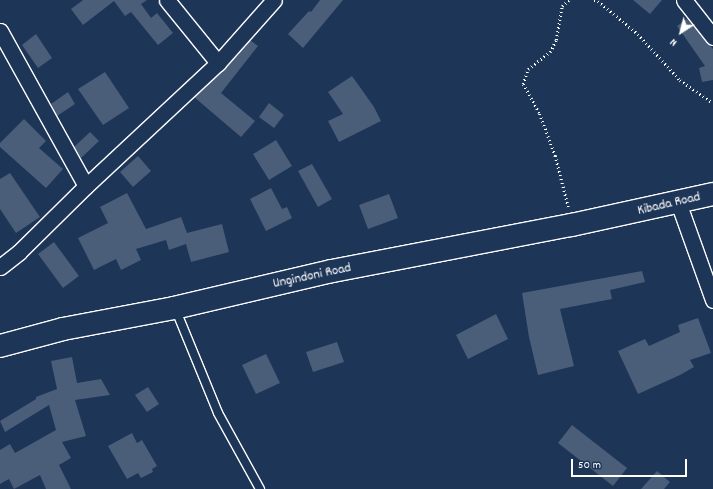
<!DOCTYPE html>
<html>
<head>
<meta charset="utf-8">
<style>
  body { margin:0 }
  #map { position:relative; width:713px; height:489px; overflow:hidden; background:#1d3557; font-family:Dekko,sans-serif }
  div>[style] { position:absolute }
  .building>* { inset:0; background:#4a5d79 }
  .path>* { height:2.5px; margin-top:-1.25px; transform-origin:0; background:repeating-linear-gradient(90deg,#fff 0 1px,transparent 0 4px) }
  .roads { filter:drop-shadow(1px 0 #fff) drop-shadow(-1px 0 #fff) drop-shadow(0 1px #fff) drop-shadow(0 -1px #fff) }
  .lane>* { height:8px; margin:-4px; padding:0 4px; transform-origin:4px; border-radius:4px; background:#1d3557 }
  .street>* { height:15px; margin:-7.5px; padding:0 7.5px; transform-origin:7.5px; border-radius:7.5px; background:#1d3557 }
  .secondary>* { height:22px; margin:-11px; padding:0 11px; transform-origin:11px; border-radius:11px; background:#1d3557 }
  span { translate:-50% -50%; white-space:nowrap; text-align:center; line-height:1.15; -webkit-text-stroke:4px #1d3557; paint-order:stroke }
  .street-label { font-size:14px; color:#fff }
  .north { position:absolute; left:661px; top:12px; width:40px; height:40px; -webkit-text-stroke:3px #1d3557; paint-order:stroke; rotate:216deg; font-size:11px; font-weight:700; line-height:16px; text-align:center; color:#fff }
  .north::after { content:''; display:block; margin:auto; width:14px; height:18px; background:#fff; clip-path:polygon(50% 0,100% 100%,50% 72%,0 100%) }
  .scale { position:absolute; left:571px; top:459px; width:116px; height:18px; box-sizing:border-box; border:2px solid #fff; border-top:0; padding-left:5px; font-size:12px; line-height:14px; white-space:nowrap; color:#fff; -webkit-text-stroke:3px #1d3557; paint-order:stroke }
</style>
</head>
<body>
<div id="map">
  <div class="building">
    <div style="clip-path:polygon(83px 0,147px 0,141px 4px,151px 18px,157px 13px,173px 33px,158px 45px,131px 12px,125px 16px,114px 1px,83px 25px,71px 9px)"></div>
    <div style="clip-path:polygon(320px 0,343px 0,303px 48px,288px 34px,309px 11px,311px 12px)"></div>
    <div style="clip-path:polygon(633px 0,662px 0,650px 14px)"></div>
    <div style="clip-path:polygon(687px 19px,713px 49px,713px 80px,702px 82px,699px 68px,705px 66px,677px 26px)"></div>
    <div style="clip-path:polygon(36px 34px,52px 58px,38px 68px,22px 45px)"></div>
    <div style="clip-path:polygon(250px 40px,258px 46px,221px 93px,255px 121px,241px 137px,194px 97px,224px 70px)"></div>
    <div style="clip-path:polygon(105px 72px,129px 108px,103px 125px,78px 89px)"></div>
    <div style="clip-path:polygon(352px 76px,374px 107px,381px 121px,339px 142px,328px 121px,343px 114px,328px 92px)"></div>
    <div style="clip-path:polygon(68px 92px,75px 104px,57px 116px,51px 104px)"></div>
    <div style="clip-path:polygon(269px 103px,284px 115px,274px 128px,259px 117px)"></div>
    <div style="clip-path:polygon(24px 119px,46px 141px,39px 148px,63px 169px,46px 188px,0 147px,0 143px)"></div>
    <div style="clip-path:polygon(90px 132px,99px 141px,81px 158px,74px 147px)"></div>
    <div style="clip-path:polygon(276px 140px,292px 166px,269px 180px,253px 154px)"></div>
    <div style="clip-path:polygon(138px 156px,151px 171px,133px 187px,120px 172px)"></div>
    <div style="clip-path:polygon(312px 164px,332px 199px,318px 207px,298px 171px)"></div>
    <div style="clip-path:polygon(10px 173px,40px 217px,16px 233px,0 209px,0 179px)"></div>
    <div style="clip-path:polygon(271px 188px,282px 209px,287px 207px,292px 218px,266px 231px,250px 199px)"></div>
    <div style="clip-path:polygon(127px 193px,146px 229px,181px 217px,187px 233px,222px 224px,229px 252px,191px 262px,186px 244px,169px 250px,166px 240px,136px 249px,141px 260px,121px 270px,116px 259px,94px 270px,78px 238px,108px 223px,100px 207px)"></div>
    <div style="clip-path:polygon(389px 194px,398px 218px,368px 229px,359px 205px)"></div>
    <div style="clip-path:polygon(54px 242px,79px 276px,63px 288px,38px 254px)"></div>
    <div style="clip-path:polygon(642px 271px,645px 282px,610px 290px,612px 299px,560px 309px,574px 366px,538px 375px,529px 337px,522px 293px)"></div>
    <div style="clip-path:polygon(496px 314px,508px 339px,468px 359px,456px 335px)"></div>
    <div style="clip-path:polygon(698px 318px,711px 353px,690px 360px,694px 367px,680px 375px,638px 394px,618px 351px,645px 339px,649px 346px,680px 332px,678px 325px)"></div>
    <div style="clip-path:polygon(337px 342px,344px 362px,313px 372px,306px 352px)"></div>
    <div style="clip-path:polygon(266px 354px,280px 383px,256px 394px,242px 365px)"></div>
    <div style="clip-path:polygon(72px 357px,77px 383px,101px 379px,110px 395px,75px 400px,86px 436px,62px 442px,71px 458px,59px 465px,71px 489px,46px 489px,40px 475px,14px 489px,9px 479px,0 484px,0 450px,10px 444px,15px 453px,56px 430px,49px 405px,5px 432px,0 421px,36px 399px,36px 397px,57px 389px,51px 361px)"></div>
    <div style="clip-path:polygon(148px 387px,159px 404px,147px 412px,135px 395px)"></div>
    <div style="clip-path:polygon(572px 425px,627px 468px,613px 486px,558px 443px)"></div>
    <div style="clip-path:polygon(132px 433px,137px 443px,142px 440px,157px 466px,152px 469px,153px 472px,141px 478px,138px 473px,127px 479px,108px 446px)"></div>
    <div style="clip-path:polygon(657px 471px,670px 482px,664px 489px,641px 489px)"></div>
  </div>
  <div class="path">
    <div style="left:594px;top:0;width:4px;rotate:14deg"></div>
    <div style="left:598px;top:1px;width:52px;rotate:39.5deg"></div>
    <div style="left:638px;top:34px;width:62px;rotate:47.6deg"></div>
    <div style="left:680px;top:80px;width:40px;rotate:34.9deg"></div>
    <div style="left:568px;top:207px;width:53px;rotate:-104.3deg"></div>
    <div style="left:555px;top:156px;width:46px;rotate:-110.4deg"></div>
    <div style="left:539px;top:113px;width:33px;rotate:-119deg"></div>
    <div style="left:523px;top:84px;width:16px;rotate:-72deg"></div>
    <div style="left:528px;top:69px;width:28px;rotate:-38deg"></div>
    <div style="left:550px;top:52px;width:13px;rotate:-63deg"></div>
    <div style="left:556px;top:40px;width:35px;rotate:-80deg"></div>
    <div style="left:562px;top:6px;width:9px;rotate:-41deg"></div>
  </div>
  <div class="roads">
    <div class="lane">
      <div style="left:175px;top:308px;width:113px;rotate:67.7deg"></div>
      <div style="left:218px;top:413px;width:87px;rotate:61.1deg"></div>
    </div>
    <div class="street">
      <div style="left:167px;top:0;width:81px;rotate:51deg"></div>
      <div style="left:684px;top:0;width:47px;rotate:51.9deg"></div>
      <div style="left:0;top:31px;width:177px;rotate:61deg"></div>
      <div style="left:678px;top:202px;width:104px;rotate:70.3deg"></div>
      <div style="left:0;top:267px;width:24px;rotate:-38deg"></div>
      <div style="left:19px;top:252px;width:94px;rotate:-44.6deg"></div>
      <div style="left:86px;top:186px;width:180px;rotate:-43deg"></div>
      <div style="left:218px;top:63px;width:84px;rotate:-48.4deg"></div>
    </div>
    <div class="secondary">
      <div style="left:0;top:346px;width:65px;rotate:-15.1deg"></div>
      <div style="left:63px;top:329px;width:113px;rotate:-10.7deg"></div>
      <div style="left:174px;top:308px;width:162px;rotate:-13.2deg"></div>
      <div style="left:332px;top:271px;width:244px;rotate:-10.9deg"></div>
      <div style="left:572px;top:225px;width:144px;rotate:-12.4deg"></div>
    </div>
  </div>
  <div class="street-label">
    <span style="left:669px;top:204px;rotate:-13deg">Kibada Road</span>
    <span style="left:312px;top:276px;rotate:-12deg">Ungindoni Road</span>
  </div>
  <div class="north">N</div>
  <div class="scale">50 m</div>
</div>
</body>
</html>
